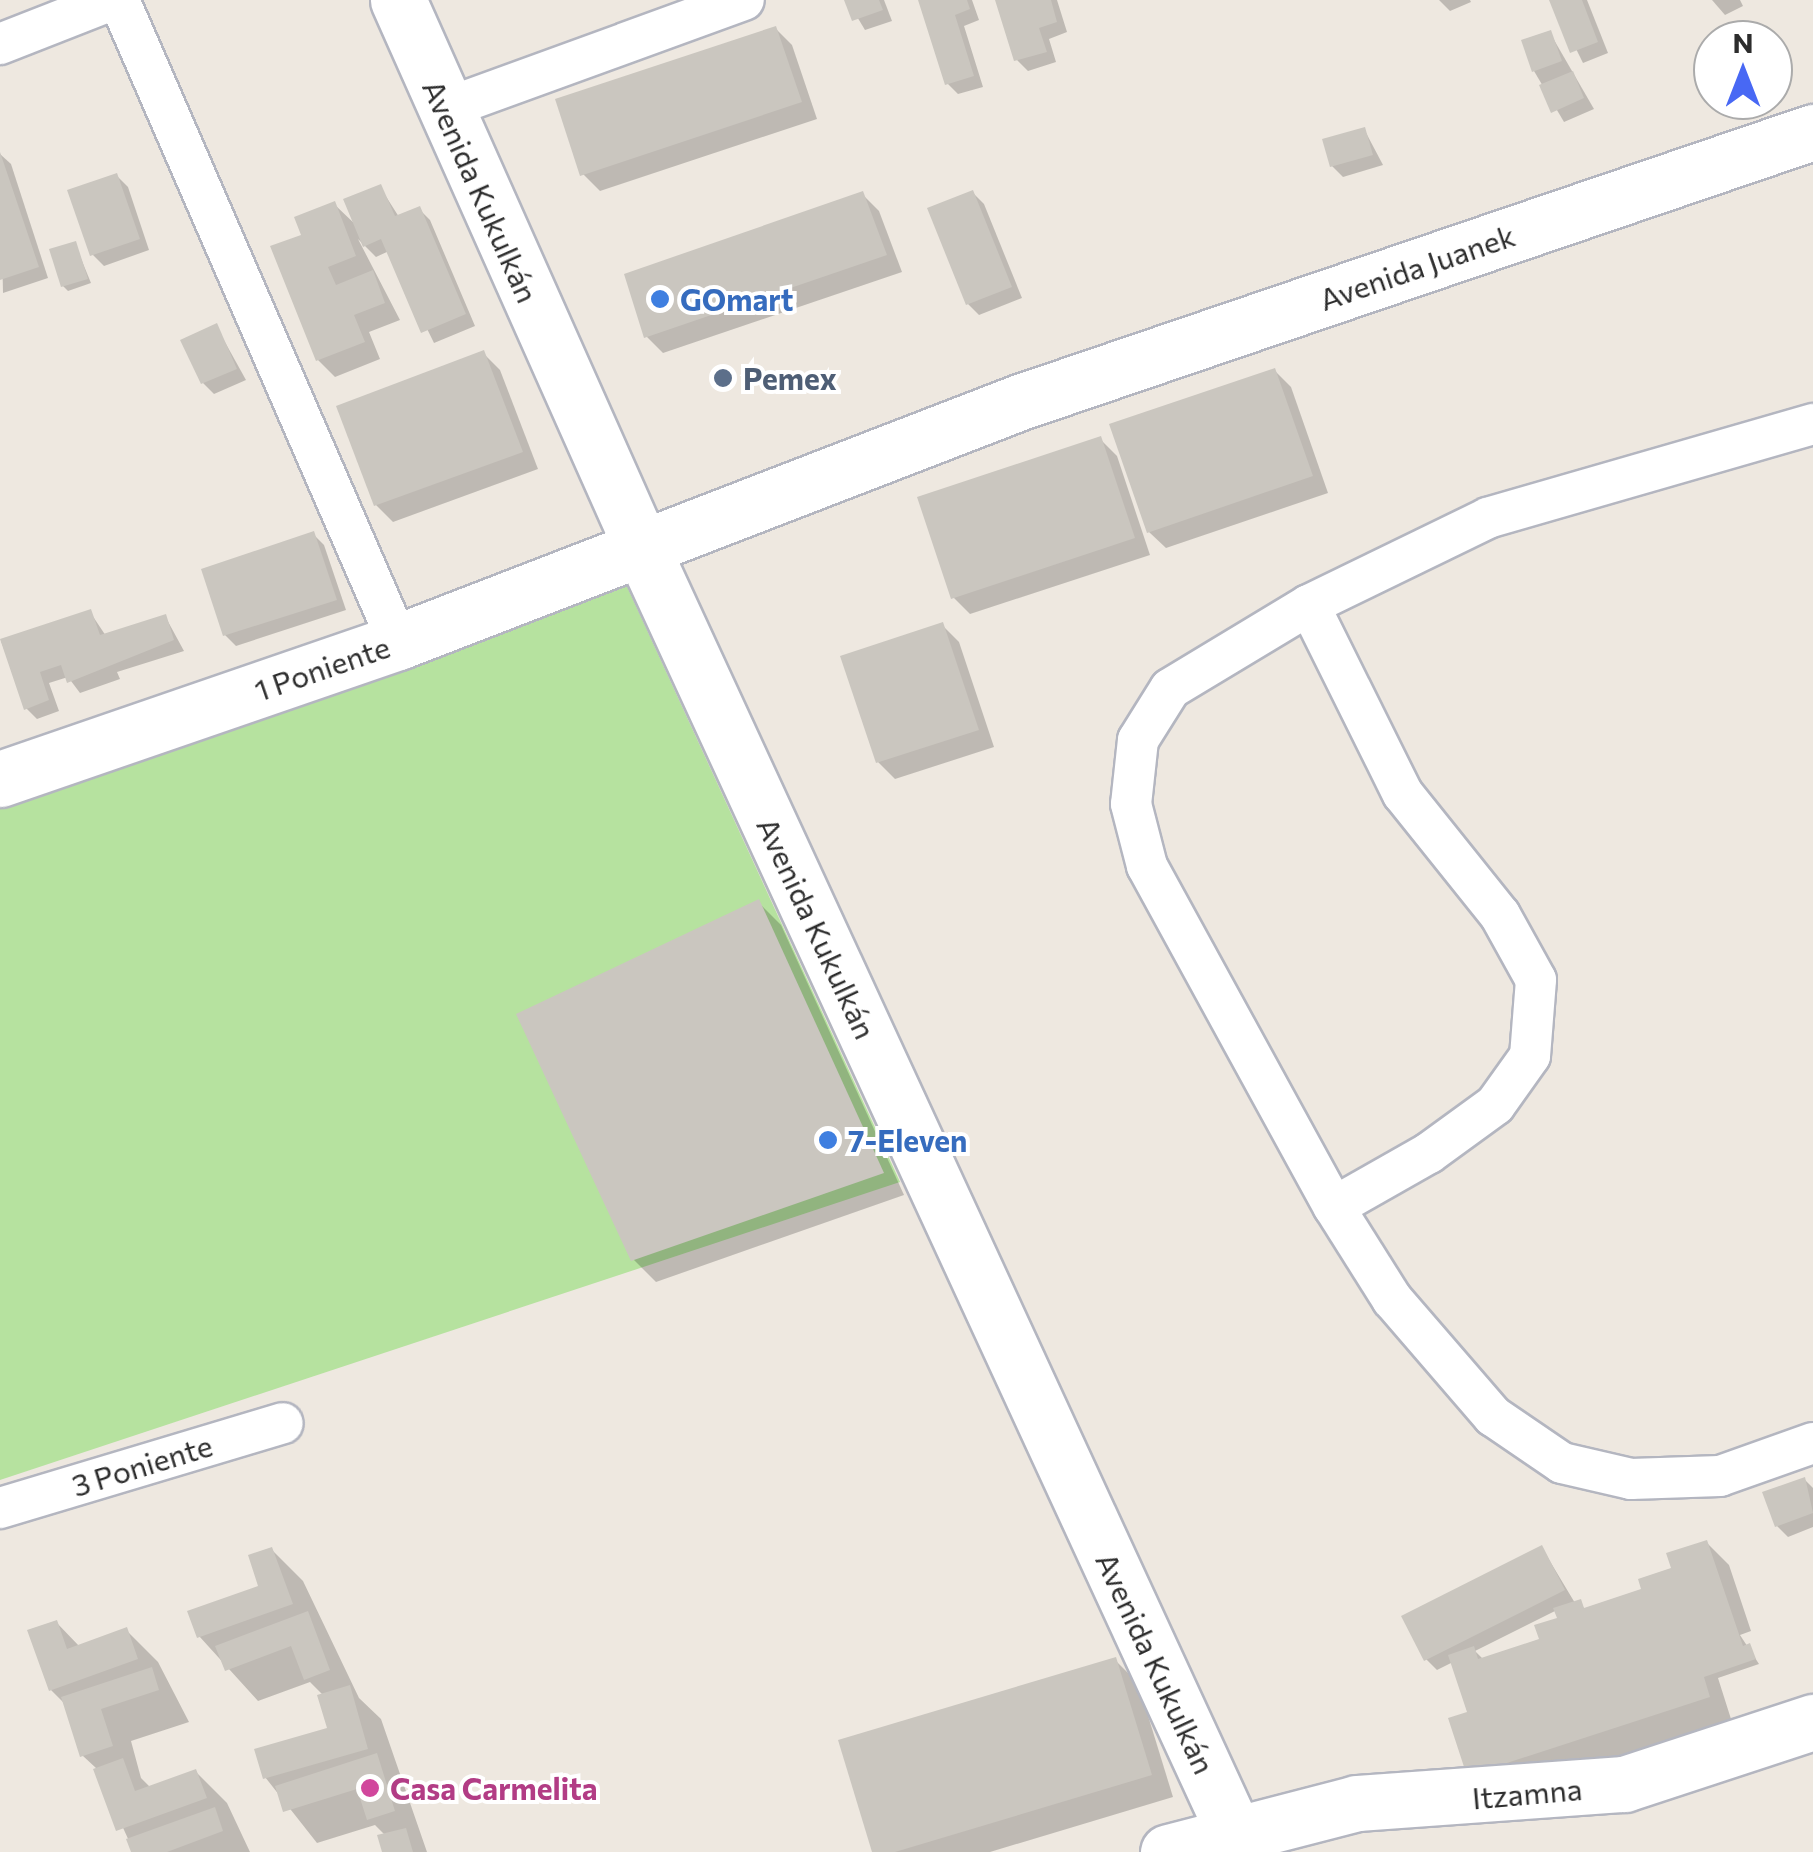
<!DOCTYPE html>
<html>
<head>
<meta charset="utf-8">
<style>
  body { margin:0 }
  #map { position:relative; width:1813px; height:1852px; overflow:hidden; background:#eee8e0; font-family:Commissioner,sans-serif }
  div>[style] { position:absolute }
  .green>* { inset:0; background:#b6e29f }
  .shadow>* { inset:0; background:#0003 }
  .building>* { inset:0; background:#cac6bf }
  .roads { filter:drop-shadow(2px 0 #b4b6c0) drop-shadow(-2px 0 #b4b6c0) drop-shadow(0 2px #b4b6c0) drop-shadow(0 -2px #b4b6c0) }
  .street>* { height:40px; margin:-20px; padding:0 20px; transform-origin:20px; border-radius:20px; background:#fff }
  .secondary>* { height:55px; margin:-27.5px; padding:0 27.5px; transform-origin:27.5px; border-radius:27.5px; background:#fff }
  .dots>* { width:28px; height:28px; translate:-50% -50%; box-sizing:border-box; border:5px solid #fff; border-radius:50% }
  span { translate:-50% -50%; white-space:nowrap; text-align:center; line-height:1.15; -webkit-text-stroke:8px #fff; paint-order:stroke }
  .street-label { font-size:30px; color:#2d2d2d }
  .shop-label { font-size:30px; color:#366cbe; font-weight:700 }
  .left { translate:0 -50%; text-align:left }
  .service-label { font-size:30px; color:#4e5e75; font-weight:700 }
  .hotel-label { font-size:30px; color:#b23c85; font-weight:700 }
  .north { position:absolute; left:1693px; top:20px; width:100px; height:100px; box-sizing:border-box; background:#fff; border:2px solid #ababab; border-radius:50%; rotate:0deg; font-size:28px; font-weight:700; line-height:40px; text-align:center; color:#2d2d2d }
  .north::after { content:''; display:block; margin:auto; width:35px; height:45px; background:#4868f4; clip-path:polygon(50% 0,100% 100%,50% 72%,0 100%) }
</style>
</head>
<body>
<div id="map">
  <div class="green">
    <div style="clip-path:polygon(625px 582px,900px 1182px,0 1480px,0 793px)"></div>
  </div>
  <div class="shadow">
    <div style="clip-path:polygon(847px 0,884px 0,892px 21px,865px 30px)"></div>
    <div style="clip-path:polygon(920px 0,972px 0,979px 20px,964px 26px,983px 87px,958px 94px,947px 83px)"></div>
    <div style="clip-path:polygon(997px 0,1057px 0,1067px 32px,1049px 39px,1056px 62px,1028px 71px,1017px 60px)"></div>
    <div style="clip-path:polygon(1439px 0,1470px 0,1471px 2px,1450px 11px)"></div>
    <div style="clip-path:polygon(1552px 0,1587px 0,1608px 53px,1583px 63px)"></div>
    <div style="clip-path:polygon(1712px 0,1740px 0,1743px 6px,1725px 15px)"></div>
    <div style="clip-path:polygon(776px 29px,792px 45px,817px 119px,600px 191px,583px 174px)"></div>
    <div style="clip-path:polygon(1550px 33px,1594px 109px,1564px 122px,1534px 71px)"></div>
    <div style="clip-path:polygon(1364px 129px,1383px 165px,1343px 177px,1332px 166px)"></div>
    <div style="clip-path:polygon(0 154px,11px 164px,48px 278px,3px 293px)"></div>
    <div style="clip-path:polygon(117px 176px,128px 187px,149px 250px,104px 266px,93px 255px)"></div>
    <div style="clip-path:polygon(380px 187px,399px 217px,419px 209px,430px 220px,475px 326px,434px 343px,389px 251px,376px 257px,358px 239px,400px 320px,369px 332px,380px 359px,335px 377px,318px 360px,304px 236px,334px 204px,357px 226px)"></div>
    <div style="clip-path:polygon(973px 193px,984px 204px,1022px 298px,979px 315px,968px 304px)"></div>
    <div style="clip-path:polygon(862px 194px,879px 211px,902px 272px,663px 353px,646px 336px)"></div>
    <div style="clip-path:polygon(75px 244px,91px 283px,68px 291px,63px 286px)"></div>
    <div style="clip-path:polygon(216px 326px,246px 380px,214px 394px,203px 383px)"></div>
    <div style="clip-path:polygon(483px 353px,500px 370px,538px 469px,393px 522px,376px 505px)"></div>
    <div style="clip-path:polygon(1274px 370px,1291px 387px,1328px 493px,1166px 548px,1149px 532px)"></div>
    <div style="clip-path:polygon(1100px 439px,1117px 456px,1150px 555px,970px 614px,953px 597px)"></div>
    <div style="clip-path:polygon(313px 534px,324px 545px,346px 610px,236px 646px,225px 635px)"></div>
    <div style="clip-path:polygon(90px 612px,106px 636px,165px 616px,184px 651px,117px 672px,120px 679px,80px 693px,68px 677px,49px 683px,59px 711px,37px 719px,26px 708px,1px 641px)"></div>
    <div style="clip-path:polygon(942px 625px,959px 642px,994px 747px,895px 779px,878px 762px)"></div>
    <div style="clip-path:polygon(758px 902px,781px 925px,904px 1195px,656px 1282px,633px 1259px)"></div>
    <div style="clip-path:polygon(1805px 1480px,1813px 1488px,1813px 1527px,1788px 1537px,1777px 1526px)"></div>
    <div style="clip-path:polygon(evenodd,1707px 1543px,1729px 1565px,1751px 1631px,1740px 1635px,1759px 1664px,1718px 1678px,1731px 1719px,1492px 1797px,1453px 1662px,1437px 1670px,1426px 1659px,1542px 1548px,1575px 1603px,1588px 1610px,1644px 1591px,1707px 1543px,1557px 1610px,1560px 1619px,1542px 1641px,1484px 1660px,1475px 1651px,1557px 1610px)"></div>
    <div style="clip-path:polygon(272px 1550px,303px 1581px,359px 1698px,381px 1719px,427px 1852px,384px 1852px,386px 1836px,375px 1825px,317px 1843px,265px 1777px,330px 1730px,323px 1695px,310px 1682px,258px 1701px,199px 1636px,262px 1588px)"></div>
    <div style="clip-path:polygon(56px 1622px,80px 1647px,126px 1630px,158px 1662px,189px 1722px,131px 1741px,141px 1778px,151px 1788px,196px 1772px,227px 1803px,250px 1852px,134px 1852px,96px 1768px,83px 1756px,66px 1705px,51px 1690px)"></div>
    <div style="clip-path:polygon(1115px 1660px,1138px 1683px,1173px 1797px,990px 1852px,874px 1852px)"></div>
  </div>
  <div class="building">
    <div style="clip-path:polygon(844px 0,879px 0,883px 10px,852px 21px)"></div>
    <div style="clip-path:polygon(918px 0,967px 0,970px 9px,955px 15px,974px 76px,945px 85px)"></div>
    <div style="clip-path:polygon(995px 0,1051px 0,1057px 22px,1039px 28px,1047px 52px,1014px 61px)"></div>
    <div style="clip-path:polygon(1549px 0,1582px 0,1598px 42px,1570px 53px)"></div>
    <div style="clip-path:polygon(776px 26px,802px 102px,580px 176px,555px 99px)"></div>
    <div style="clip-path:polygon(1551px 30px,1562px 61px,1532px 72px,1521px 40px)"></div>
    <div style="clip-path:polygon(1573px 71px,1584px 98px,1551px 113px,1539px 85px)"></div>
    <div style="clip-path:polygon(1365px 127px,1373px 155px,1330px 167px,1322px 139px)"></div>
    <div style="clip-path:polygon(0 152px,39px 267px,0 280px)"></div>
    <div style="clip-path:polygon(117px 173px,140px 239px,90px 256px,67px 190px)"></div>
    <div style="clip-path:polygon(381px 184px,395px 216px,420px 206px,466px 314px,421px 333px,381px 239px,363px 247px,343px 199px)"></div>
    <div style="clip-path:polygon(973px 190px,1012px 287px,966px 305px,927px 208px)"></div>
    <div style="clip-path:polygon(863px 191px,887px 255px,644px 338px,624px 274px)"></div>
    <div style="clip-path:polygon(335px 201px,356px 256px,328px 267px,336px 285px,373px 270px,385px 303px,354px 315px,365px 342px,316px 361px,270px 246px,301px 235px,294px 217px)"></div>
    <div style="clip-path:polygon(76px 241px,88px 279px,61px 287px,49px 249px)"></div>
    <div style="clip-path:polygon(217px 323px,237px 369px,201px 384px,180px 340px)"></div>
    <div style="clip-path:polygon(484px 350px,523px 452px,374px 506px,336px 406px)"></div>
    <div style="clip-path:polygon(1275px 368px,1313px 476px,1147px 533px,1109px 424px)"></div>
    <div style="clip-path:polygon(1101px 436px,1135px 538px,951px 599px,917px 497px)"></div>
    <div style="clip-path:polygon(314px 531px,337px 600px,223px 636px,201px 569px)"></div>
    <div style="clip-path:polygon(91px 609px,100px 635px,166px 614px,174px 640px,67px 683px,61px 665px,40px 672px,49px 700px,24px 710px,0 639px)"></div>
    <div style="clip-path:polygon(943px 622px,979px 730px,876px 763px,840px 656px)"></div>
    <div style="clip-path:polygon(759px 899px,884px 1173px,631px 1261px,516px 1014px)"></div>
    <div style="clip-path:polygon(1805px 1477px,1813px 1513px,1775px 1527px,1762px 1492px)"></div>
    <div style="clip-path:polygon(1707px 1540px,1743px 1646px,1750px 1643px,1756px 1659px,1704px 1677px,1710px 1697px,1467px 1776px,1448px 1718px,1467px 1712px,1448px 1655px,1474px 1646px,1478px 1659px,1539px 1639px,1534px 1625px,1557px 1618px,1553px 1608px,1581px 1599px,1584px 1608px,1641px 1589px,1638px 1579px,1671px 1568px,1666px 1553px)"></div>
    <div style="clip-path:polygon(1542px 1545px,1565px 1590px,1424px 1661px,1401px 1616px)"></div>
    <div style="clip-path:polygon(272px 1547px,293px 1604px,197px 1638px,187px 1611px,258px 1586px,248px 1555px)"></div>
    <div style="clip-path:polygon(308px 1611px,330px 1670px,304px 1680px,291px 1646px,225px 1671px,215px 1646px)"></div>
    <div style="clip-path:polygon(57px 1620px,67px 1649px,127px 1627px,138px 1659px,49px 1691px,27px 1630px)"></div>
    <div style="clip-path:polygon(1116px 1657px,1152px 1775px,895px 1852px,872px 1852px,838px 1740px)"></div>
    <div style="clip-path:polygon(152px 1667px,159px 1690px,101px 1709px,113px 1746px,80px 1757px,61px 1697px)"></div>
    <div style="clip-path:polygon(350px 1685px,368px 1749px,263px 1779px,254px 1749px,327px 1728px,317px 1695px)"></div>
    <div style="clip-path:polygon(377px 1753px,395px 1811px,367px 1820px,357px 1789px,283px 1812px,275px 1786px)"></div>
    <div style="clip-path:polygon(123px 1758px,135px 1791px,196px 1769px,207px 1798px,116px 1831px,93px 1769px)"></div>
    <div style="clip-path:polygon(215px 1807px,223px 1831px,167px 1852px,131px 1852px,126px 1839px)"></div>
    <div style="clip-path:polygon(406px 1828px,413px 1852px,382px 1852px,377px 1835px)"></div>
  </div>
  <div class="roads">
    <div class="street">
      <div style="left:119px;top:0;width:700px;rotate:66.51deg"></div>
      <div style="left:0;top:44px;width:120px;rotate:-21.4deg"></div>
      <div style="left:444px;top:109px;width:319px;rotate:-20deg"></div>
      <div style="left:1813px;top:424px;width:338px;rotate:163.9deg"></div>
      <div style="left:1488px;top:518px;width:199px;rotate:154.1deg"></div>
      <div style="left:1309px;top:605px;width:162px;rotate:148.9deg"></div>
      <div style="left:1170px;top:689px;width:60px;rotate:122.1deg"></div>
      <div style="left:1138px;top:740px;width:64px;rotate:96.2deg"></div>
      <div style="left:1131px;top:804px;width:64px;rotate:75.5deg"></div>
      <div style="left:1147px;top:866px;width:389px;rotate:61.3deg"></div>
      <div style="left:1334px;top:1207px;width:109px;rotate:57.8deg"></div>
      <div style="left:1392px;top:1299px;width:155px;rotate:49.2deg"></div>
      <div style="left:1493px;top:1416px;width:83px;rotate:34.3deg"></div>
      <div style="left:1562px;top:1463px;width:71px;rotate:13.1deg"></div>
      <div style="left:1631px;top:1479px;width:89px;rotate:-1.9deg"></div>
      <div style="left:1720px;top:1476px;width:99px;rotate:-19.5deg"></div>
      <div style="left:1309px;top:605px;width:211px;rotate:63.6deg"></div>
      <div style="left:1403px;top:794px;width:155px;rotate:51.3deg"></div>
      <div style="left:1500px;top:915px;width:74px;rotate:61deg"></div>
      <div style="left:1536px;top:980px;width:76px;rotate:94.5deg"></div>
      <div style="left:1530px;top:1056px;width:60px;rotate:125.5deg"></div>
      <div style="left:1495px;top:1105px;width:82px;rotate:144deg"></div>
      <div style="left:1429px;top:1153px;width:109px;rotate:150.4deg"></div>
      <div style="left:0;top:1508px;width:295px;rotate:-16.7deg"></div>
    </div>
    <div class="secondary">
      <div style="left:398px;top:0;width:598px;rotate:66.01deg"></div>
      <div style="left:641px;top:546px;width:1438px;rotate:65.25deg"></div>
      <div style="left:0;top:779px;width:421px;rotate:-19deg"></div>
      <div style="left:398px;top:642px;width:667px;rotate:-21.1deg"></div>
      <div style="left:1020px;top:402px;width:838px;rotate:-18.8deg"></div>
      <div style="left:1168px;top:1852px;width:195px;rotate:-14.5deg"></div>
      <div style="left:1357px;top:1803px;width:268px;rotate:-4.1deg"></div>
      <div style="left:1624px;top:1784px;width:199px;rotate:-18.2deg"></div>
    </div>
  </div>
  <div class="dots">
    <div style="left:660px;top:299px;background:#3f7fe0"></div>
    <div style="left:723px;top:378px;background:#5c6f8a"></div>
    <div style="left:828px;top:1140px;background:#3f7fe0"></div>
    <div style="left:370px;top:1788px;background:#d1479c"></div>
  </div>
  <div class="street-label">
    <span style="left:481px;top:191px;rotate:66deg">Avenida Kukulkán</span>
    <span style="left:1417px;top:267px;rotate:-19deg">Avenida Juanek</span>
    <span style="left:322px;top:668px;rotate:-19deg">1 Poniente</span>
    <span style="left:817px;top:928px;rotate:65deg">Avenida Kukulkán</span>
    <span style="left:142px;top:1465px;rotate:-17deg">3 Poniente</span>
    <span style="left:1156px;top:1663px;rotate:65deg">Avenida Kukulkán</span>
    <span style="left:1527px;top:1793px;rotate:-5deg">Itzamna</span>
  </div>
  <div class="shop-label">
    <span class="left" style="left:680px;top:299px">GOmart</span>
    <span class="left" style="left:848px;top:1140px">7-Eleven</span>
  </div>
  <div class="service-label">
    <span class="left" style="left:743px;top:378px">Pemex</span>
  </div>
  <div class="hotel-label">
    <span class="left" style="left:390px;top:1788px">Casa Carmelita</span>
  </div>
  <div class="north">N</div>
</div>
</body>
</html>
